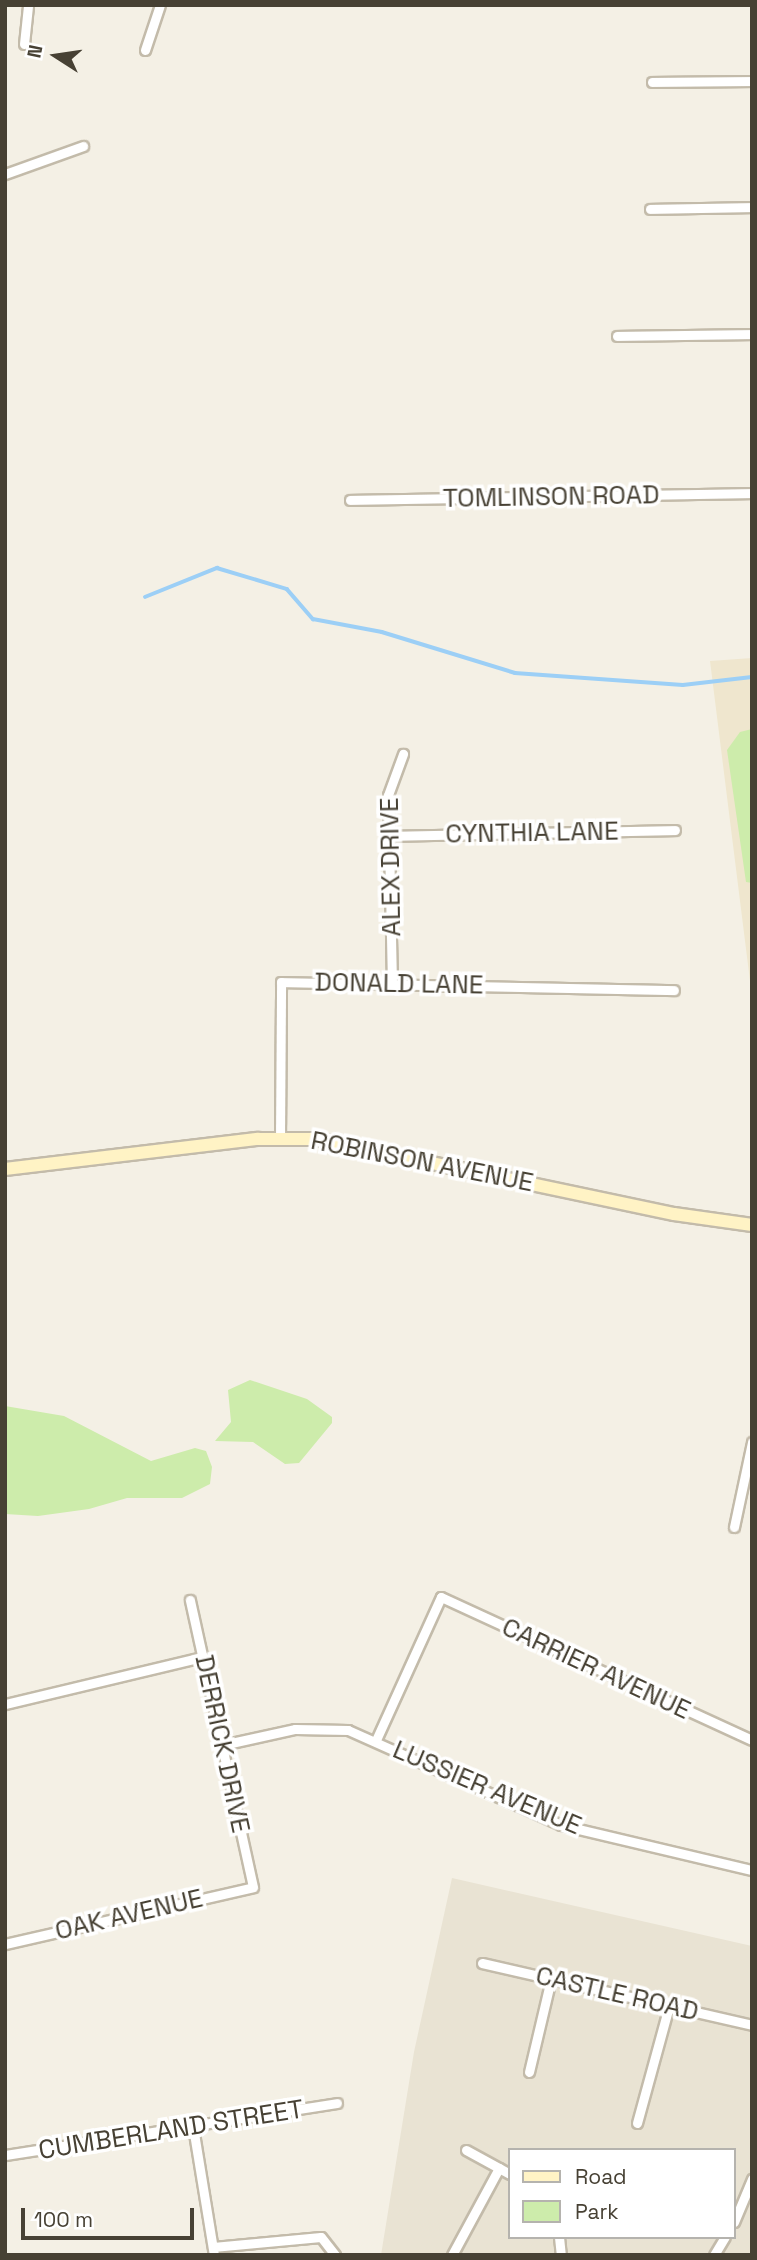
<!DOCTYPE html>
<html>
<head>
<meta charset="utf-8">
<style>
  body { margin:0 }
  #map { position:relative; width:757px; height:2260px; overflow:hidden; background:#f4f0e5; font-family:"Space Grotesk",sans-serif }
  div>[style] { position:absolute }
  .residential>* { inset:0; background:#e9e3d3 }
  .education>* { inset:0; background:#efe6ce }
  .green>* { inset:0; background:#cdecab }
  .stream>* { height:3.5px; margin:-1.75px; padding:0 1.75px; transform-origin:1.75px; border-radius:1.75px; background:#9ccff6 }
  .roads { filter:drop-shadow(2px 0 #c3bbaa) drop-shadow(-2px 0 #c3bbaa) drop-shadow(0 2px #c3bbaa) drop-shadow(0 -2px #c3bbaa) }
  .street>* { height:9px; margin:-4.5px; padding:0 4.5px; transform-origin:4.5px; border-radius:4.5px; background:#fff }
  .secondary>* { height:12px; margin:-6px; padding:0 6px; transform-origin:6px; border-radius:6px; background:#fff3c5 }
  span { translate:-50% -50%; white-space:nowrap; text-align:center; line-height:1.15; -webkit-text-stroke:7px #fff; paint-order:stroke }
  .street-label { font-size:26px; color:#474134 }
  .frame { position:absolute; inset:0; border:7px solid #474134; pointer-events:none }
  .legend { position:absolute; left:508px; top:2148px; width:228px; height:91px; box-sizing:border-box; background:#fff; border:2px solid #b5b3ae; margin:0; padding:9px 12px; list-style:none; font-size:21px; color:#474134 }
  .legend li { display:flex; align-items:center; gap:14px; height:35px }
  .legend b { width:35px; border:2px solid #b5b3ae }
  .north { position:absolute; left:21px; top:21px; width:70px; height:70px; -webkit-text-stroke:5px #fff; paint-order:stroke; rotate:282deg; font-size:19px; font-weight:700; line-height:28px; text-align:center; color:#474134 }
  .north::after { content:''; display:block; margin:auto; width:24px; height:32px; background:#474134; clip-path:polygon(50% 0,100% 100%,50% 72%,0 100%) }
  .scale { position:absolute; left:21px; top:2208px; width:173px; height:32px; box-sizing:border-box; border:4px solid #474134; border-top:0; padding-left:9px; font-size:21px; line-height:24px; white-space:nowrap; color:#474134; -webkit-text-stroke:5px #fff; paint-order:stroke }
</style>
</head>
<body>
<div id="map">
  <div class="residential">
    <div style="clip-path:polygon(evenodd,452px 1878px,752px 1946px,752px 2255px,381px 2255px,414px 2052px,452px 1878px,510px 2150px,734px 2150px,734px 2237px,510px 2237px,510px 2150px)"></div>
  </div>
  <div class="education">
    <div style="clip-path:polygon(752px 658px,752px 997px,710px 661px)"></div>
  </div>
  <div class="green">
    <div style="clip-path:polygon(752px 729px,752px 883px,746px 882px,727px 750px,740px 732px)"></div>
    <div style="clip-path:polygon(250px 1380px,307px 1399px,332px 1417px,332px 1423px,299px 1463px,285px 1464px,253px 1442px,215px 1441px,231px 1422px,228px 1390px)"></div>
    <div style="clip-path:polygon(5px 1406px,64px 1416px,151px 1461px,195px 1448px,206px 1451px,212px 1467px,210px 1484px,182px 1498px,127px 1498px,89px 1509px,38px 1516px,5px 1514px)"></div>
  </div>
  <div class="stream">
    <div style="left:145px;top:597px;width:78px;rotate:-21.9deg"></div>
    <div style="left:217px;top:568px;width:73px;rotate:16.7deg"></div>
    <div style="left:287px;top:589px;width:40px;rotate:49deg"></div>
    <div style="left:313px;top:619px;width:70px;rotate:10.7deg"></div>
    <div style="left:382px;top:632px;width:139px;rotate:17.1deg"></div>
    <div style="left:515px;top:673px;width:168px;rotate:4.1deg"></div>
    <div style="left:683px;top:685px;width:69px;rotate:-6.6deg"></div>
  </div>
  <div class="roads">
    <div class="street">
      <div style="left:24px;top:44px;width:39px;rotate:-84deg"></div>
      <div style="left:145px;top:50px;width:47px;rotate:-71.6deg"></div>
      <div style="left:652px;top:82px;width:100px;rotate:-0.6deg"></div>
      <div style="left:5px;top:174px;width:83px;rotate:-19.7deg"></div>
      <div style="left:650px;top:209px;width:102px;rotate:-1.1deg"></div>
      <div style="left:617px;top:336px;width:135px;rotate:-0.8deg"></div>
      <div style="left:350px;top:500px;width:402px;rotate:-1deg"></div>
      <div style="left:389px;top:836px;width:286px;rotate:-1.2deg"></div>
      <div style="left:392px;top:984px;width:189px;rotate:-91.2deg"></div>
      <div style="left:388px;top:795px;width:44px;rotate:-69.9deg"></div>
      <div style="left:280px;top:1138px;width:156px;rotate:-89.6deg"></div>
      <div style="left:281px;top:982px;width:393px;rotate:1.2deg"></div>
      <div style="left:734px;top:1527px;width:87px;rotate:-78deg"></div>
      <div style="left:5px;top:1704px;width:204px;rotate:-13.4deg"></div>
      <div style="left:376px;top:1740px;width:157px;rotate:-65.6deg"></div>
      <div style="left:441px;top:1597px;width:342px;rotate:24.7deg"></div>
      <div style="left:222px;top:1745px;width:75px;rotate:-12.4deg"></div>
      <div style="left:295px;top:1729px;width:53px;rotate:1.1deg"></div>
      <div style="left:348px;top:1730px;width:233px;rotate:24deg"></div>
      <div style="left:561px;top:1825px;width:196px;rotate:13.3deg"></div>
      <div style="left:5px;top:1944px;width:254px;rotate:-12.9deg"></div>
      <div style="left:253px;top:1887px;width:294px;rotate:-102.4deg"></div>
      <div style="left:482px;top:1963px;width:277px;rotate:12.9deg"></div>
      <div style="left:529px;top:2072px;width:96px;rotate:-76.7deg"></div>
      <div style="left:637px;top:2123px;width:121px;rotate:-74.7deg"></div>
      <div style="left:193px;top:2127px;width:130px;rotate:80.7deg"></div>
      <div style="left:466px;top:2150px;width:50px;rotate:28.6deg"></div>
      <div style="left:5px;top:2155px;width:336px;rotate:-8.9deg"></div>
      <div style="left:734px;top:2222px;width:47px;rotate:-67.3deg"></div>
      <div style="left:559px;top:2237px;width:18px;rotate:84deg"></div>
      <div style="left:213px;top:2247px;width:108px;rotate:-5.3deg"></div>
      <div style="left:321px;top:2237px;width:23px;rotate:52deg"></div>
      <div style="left:452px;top:2255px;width:99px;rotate:-61.6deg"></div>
      <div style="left:714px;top:2255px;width:21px;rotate:-59deg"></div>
    </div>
    <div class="secondary">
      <div style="left:5px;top:1169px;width:255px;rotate:-6.8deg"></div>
      <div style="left:258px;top:1139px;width:60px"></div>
      <div style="left:318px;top:1139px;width:364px;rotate:11.9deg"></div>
      <div style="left:674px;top:1214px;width:79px;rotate:8deg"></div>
    </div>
  </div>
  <div class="street-label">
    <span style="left:551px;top:497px;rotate:-1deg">TOMLINSON ROAD</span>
    <span style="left:532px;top:833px;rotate:-1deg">CYNTHIA LANE</span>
    <span style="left:391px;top:867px;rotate:-91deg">ALEX DRIVE</span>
    <span style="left:399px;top:984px;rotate:1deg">DONALD LANE</span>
    <span style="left:422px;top:1162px;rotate:11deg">ROBINSON AVENUE</span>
    <span style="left:596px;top:1669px;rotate:25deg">CARRIER AVENUE</span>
    <span style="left:222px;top:1744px;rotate:78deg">DERRICK DRIVE</span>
    <span style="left:487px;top:1788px;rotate:23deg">LUSSIER AVENUE</span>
    <span style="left:129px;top:1915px;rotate:-13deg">OAK AVENUE</span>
    <span style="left:617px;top:1994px;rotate:13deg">CASTLE ROAD</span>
    <span style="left:171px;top:2130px;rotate:-9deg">CUMBERLAND STREET</span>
  </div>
  <div class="frame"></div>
  <ul class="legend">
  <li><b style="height:9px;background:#fff3c5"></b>Road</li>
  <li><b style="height:19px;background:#cdecab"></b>Park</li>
  </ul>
  <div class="north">N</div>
  <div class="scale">100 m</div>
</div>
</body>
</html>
